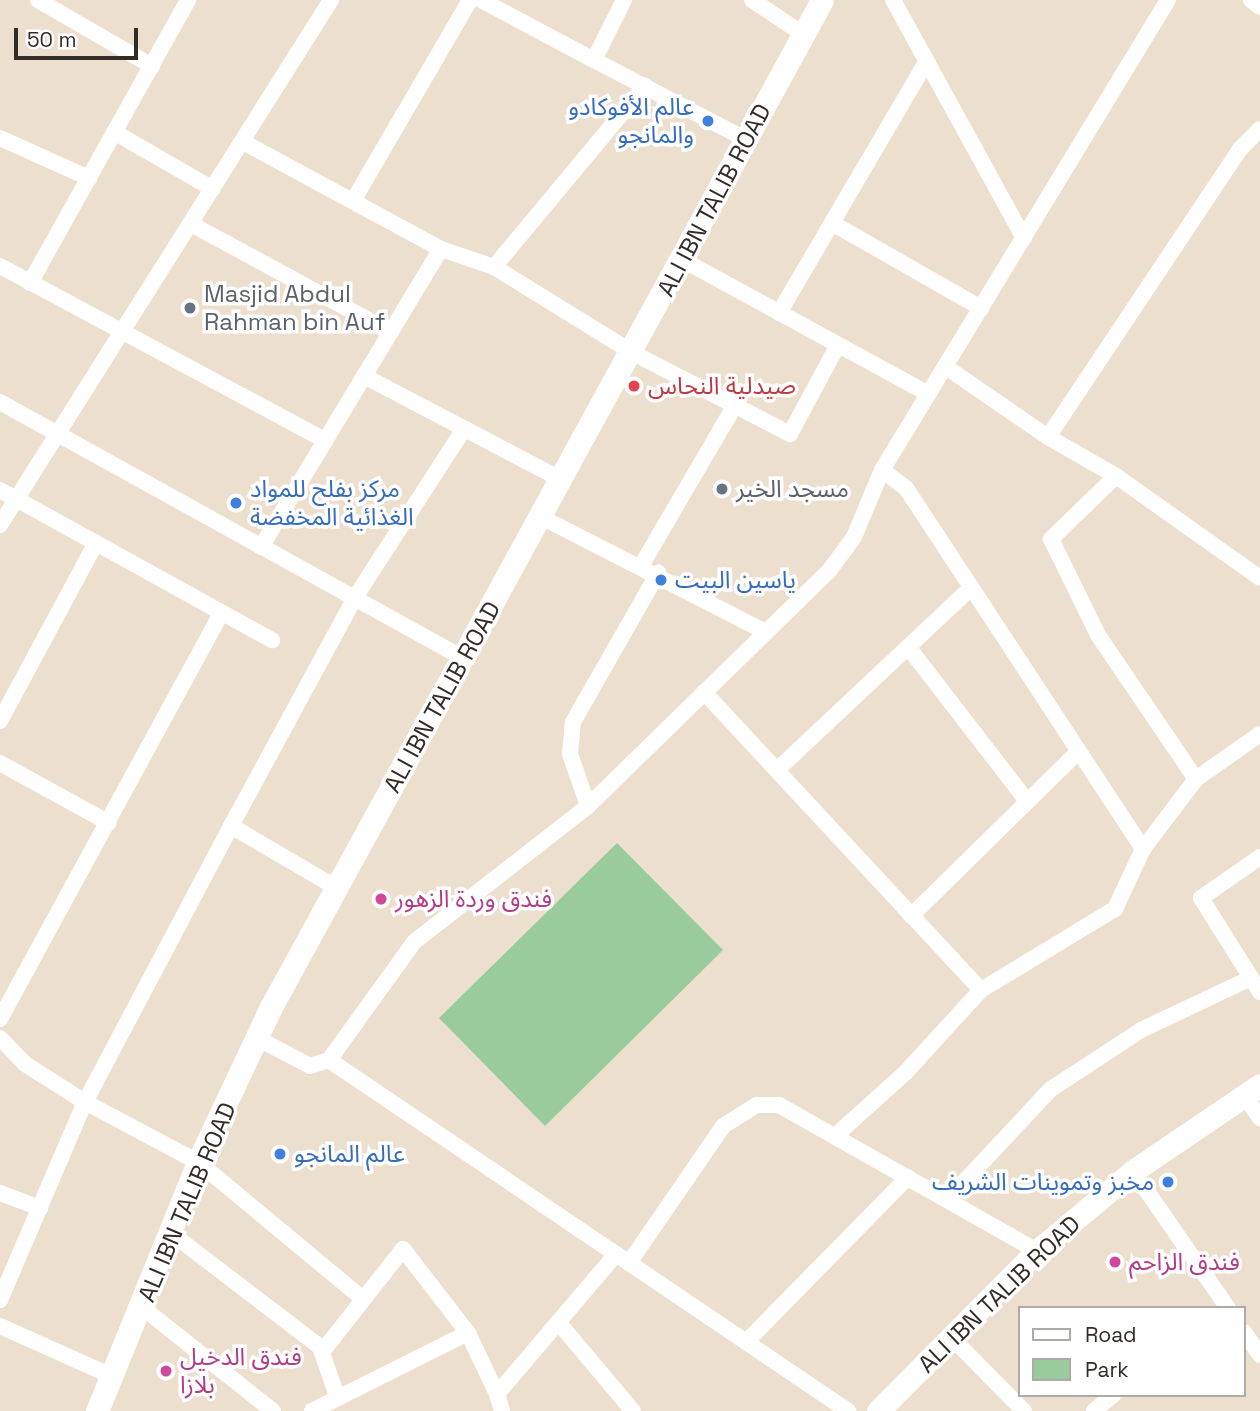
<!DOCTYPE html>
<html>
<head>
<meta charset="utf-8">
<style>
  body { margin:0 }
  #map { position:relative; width:1260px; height:1411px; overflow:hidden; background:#eddfce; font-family:"Space Grotesk","Noto Sans Arabic",sans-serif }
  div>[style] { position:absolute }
  .green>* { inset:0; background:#99cb9c }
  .minor>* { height:16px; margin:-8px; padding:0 8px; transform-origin:8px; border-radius:8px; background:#fff }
  .secondary>* { height:23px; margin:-11.5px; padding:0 11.5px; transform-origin:11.5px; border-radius:11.5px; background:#fff }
  .dots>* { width:19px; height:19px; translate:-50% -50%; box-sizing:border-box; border:4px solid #fff; border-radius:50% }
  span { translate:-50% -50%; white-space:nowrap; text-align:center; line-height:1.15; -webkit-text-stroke:7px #fff; paint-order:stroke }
  .shop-label { font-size:24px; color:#366cbe }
  .right { translate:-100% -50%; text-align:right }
  .left { translate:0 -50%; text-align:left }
  .street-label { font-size:24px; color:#312c25 }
  .worship-label { font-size:24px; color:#5b616d }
  .health-label { font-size:24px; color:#be3a42 }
  .hotel-label { font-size:24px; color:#b23c85 }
  .legend { position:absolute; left:1018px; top:1306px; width:228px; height:91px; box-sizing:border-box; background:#fff; border:2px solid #adaba8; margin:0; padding:9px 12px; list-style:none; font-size:21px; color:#312c25 }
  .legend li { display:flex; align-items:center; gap:14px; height:35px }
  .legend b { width:35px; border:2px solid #adaba8 }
  .scale { position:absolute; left:14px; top:28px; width:124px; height:32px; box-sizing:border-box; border:4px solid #312c25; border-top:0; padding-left:9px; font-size:21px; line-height:24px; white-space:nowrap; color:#312c25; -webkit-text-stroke:5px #fff; paint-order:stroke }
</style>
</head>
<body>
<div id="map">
  <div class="green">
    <div style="clip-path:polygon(617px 843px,723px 950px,545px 1126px,439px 1018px)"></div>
  </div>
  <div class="minor">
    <div style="left:38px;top:0;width:132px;rotate:30.1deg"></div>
    <div style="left:481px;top:0;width:128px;rotate:28deg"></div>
    <div style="left:624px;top:0;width:67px;rotate:116.6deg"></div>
    <div style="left:594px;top:60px;width:170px;rotate:27.6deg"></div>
    <div style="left:752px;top:0;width:61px;rotate:33.7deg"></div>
    <div style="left:893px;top:0;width:272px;rotate:61.2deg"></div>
    <div style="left:1251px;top:0;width:11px;rotate:38deg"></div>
    <div style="left:114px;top:132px;width:114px;rotate:29.9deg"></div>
    <div style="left:0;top:138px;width:98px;rotate:24.2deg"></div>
    <div style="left:243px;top:142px;width:225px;rotate:28.4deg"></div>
    <div style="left:441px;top:249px;width:56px;rotate:18.8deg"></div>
    <div style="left:494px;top:267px;width:163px;rotate:31.7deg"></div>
    <div style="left:633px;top:353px;width:177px;rotate:27.3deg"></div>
    <div style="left:790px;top:434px;width:101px;rotate:-61.7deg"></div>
    <div style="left:353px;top:201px;width:233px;rotate:-59.8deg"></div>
    <div style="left:832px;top:223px;width:172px;rotate:29.7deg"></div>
    <div style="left:191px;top:224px;width:227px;rotate:28.4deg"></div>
    <div style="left:681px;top:259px;width:282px;rotate:28.6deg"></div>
    <div style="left:0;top:266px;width:369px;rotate:28.2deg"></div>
    <div style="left:494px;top:267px;width:236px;rotate:-50.2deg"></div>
    <div style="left:30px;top:283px;width:324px;rotate:-60.8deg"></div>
    <div style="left:779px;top:313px;width:292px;rotate:-59.6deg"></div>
    <div style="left:946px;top:367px;width:124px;rotate:34.5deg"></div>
    <div style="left:1048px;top:437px;width:78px;rotate:29.8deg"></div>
    <div style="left:1116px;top:476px;width:176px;rotate:35.3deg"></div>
    <div style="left:364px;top:376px;width:224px;rotate:27.7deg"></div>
    <div style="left:0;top:402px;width:529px;rotate:28.94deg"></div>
    <div style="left:1048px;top:437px;width:346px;rotate:-56.3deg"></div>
    <div style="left:1240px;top:149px;width:28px;rotate:-45deg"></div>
    <div style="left:882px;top:470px;width:30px;rotate:37deg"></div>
    <div style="left:906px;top:488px;width:432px;rotate:56.7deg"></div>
    <div style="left:1116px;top:476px;width:91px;rotate:135.9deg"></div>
    <div style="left:1051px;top:539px;width:107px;rotate:63.9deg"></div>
    <div style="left:1098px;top:635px;width:174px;rotate:55.8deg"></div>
    <div style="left:0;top:490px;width:311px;rotate:28.9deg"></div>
    <div style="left:541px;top:517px;width:253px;rotate:27.1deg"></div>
    <div style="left:0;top:525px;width:621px;rotate:-57.77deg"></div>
    <div style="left:261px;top:547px;width:348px;rotate:-58.9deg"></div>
    <div style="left:641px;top:566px;width:186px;rotate:-59.7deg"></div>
    <div style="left:908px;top:647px;width:195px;rotate:52.3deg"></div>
    <div style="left:704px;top:692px;width:407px;rotate:47.1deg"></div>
    <div style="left:0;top:721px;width:202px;rotate:-61.7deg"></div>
    <div style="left:0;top:763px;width:124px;rotate:28.8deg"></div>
    <div style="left:777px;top:770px;width:266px;rotate:-43.2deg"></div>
    <div style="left:588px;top:806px;width:55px;rotate:-109.1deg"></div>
    <div style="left:570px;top:754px;width:32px;rotate:-85deg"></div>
    <div style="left:573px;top:722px;width:172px;rotate:-60.3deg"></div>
    <div style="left:231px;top:826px;width:123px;rotate:30.3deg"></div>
    <div style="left:1260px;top:857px;width:72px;rotate:145.2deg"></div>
    <div style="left:1201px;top:898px;width:111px;rotate:57.9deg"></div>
    <div style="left:911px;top:916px;width:235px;rotate:-44.5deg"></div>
    <div style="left:0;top:1019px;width:462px;rotate:-61.4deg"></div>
    <div style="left:0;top:1038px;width:36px;rotate:46deg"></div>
    <div style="left:25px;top:1064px;width:71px;rotate:32.3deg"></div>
    <div style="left:85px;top:1102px;width:128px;rotate:28deg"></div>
    <div style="left:198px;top:1162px;width:214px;rotate:39.7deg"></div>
    <div style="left:257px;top:1038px;width:60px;rotate:27.8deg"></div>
    <div style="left:310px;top:1066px;width:20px;rotate:-18deg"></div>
    <div style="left:329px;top:1060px;width:627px;rotate:34.07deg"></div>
    <div style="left:329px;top:1060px;width:145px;rotate:-54.2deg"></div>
    <div style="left:414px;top:942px;width:221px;rotate:-38deg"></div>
    <div style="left:588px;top:806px;width:337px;rotate:-44.3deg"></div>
    <div style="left:829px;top:571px;width:42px;rotate:-53.7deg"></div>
    <div style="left:854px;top:537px;width:73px;rotate:-67.3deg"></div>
    <div style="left:882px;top:470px;width:550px;rotate:-58.68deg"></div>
    <div style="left:1245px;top:1096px;width:27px;rotate:56deg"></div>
    <div style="left:835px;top:1136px;width:96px;rotate:-42deg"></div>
    <div style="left:906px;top:1072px;width:111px;rotate:-47.6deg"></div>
    <div style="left:981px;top:990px;width:157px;rotate:-31.2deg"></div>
    <div style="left:1115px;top:909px;width:66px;rotate:-65deg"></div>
    <div style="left:1143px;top:849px;width:88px;rotate:-52.9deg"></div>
    <div style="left:1196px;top:779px;width:78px;rotate:-35.1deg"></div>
    <div style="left:1133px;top:1171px;width:167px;rotate:55.3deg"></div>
    <div style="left:0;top:1193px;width:43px;rotate:20.6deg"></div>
    <div style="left:947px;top:1200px;width:152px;rotate:-46.9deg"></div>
    <div style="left:1051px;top:1089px;width:108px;rotate:-33.2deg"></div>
    <div style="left:1141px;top:1030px;width:122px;rotate:-25.3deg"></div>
    <div style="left:171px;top:1233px;width:188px;rotate:37.4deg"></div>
    <div style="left:320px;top:1347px;width:52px;rotate:70.9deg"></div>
    <div style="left:629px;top:1263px;width:166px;rotate:-55.5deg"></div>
    <div style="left:723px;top:1126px;width:40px;rotate:-32deg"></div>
    <div style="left:757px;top:1105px;width:22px"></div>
    <div style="left:779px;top:1105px;width:296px;rotate:29.5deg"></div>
    <div style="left:0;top:1300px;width:215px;rotate:-66.8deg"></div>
    <div style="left:85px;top:1102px;width:312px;rotate:-62.1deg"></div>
    <div style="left:231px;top:826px;width:258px;rotate:-61.5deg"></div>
    <div style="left:354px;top:599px;width:202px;rotate:-57.1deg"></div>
    <div style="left:143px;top:1308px;width:166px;rotate:38.4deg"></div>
    <div style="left:558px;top:1322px;width:116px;rotate:49.9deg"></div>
    <div style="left:0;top:1326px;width:123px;rotate:24.1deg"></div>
    <div style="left:1244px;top:1332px;width:28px;rotate:55deg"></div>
    <div style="left:951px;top:1337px;width:104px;rotate:45.4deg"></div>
    <div style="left:746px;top:1342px;width:231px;rotate:-45.5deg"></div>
    <div style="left:322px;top:1352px;width:131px;rotate:-51.8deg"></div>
    <div style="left:403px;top:1249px;width:106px;rotate:52.3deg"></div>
    <div style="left:468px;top:1333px;width:68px;rotate:64.6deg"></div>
    <div style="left:312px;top:1411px;width:174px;rotate:-26.6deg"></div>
    <div style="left:502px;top:1411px;width:18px;rotate:-106deg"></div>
    <div style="left:497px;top:1394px;width:184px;rotate:-49.6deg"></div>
    <div style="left:1094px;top:1411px;width:25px;rotate:-40deg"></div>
  </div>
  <div class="secondary">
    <div style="left:97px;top:1411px;width:269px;rotate:-67.9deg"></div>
    <div style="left:198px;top:1162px;width:171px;rotate:-64.8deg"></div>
    <div style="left:271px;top:1007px;width:1148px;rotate:-61.31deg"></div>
    <div style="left:878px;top:1411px;width:226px;rotate:-45.2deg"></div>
    <div style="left:1037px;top:1251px;width:125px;rotate:-39.8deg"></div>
    <div style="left:1133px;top:1171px;width:153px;rotate:-34.1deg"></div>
  </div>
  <div class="dots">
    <div style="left:708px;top:121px;background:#3f7fe0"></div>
    <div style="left:190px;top:308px;background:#6b7280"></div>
    <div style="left:634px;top:386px;background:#e0444e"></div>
    <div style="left:722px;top:489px;background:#6b7280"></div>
    <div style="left:236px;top:503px;background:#3f7fe0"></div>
    <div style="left:661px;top:580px;background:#3f7fe0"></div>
    <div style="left:381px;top:899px;background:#d1479c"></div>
    <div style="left:280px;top:1154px;background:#3f7fe0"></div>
    <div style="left:1168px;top:1182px;background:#3f7fe0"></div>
    <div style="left:1115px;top:1262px;background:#d1479c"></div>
    <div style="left:166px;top:1371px;background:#d1479c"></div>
  </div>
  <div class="shop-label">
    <span class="right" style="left:694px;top:121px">عالم الأفوكادو<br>والمانجو</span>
    <span class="left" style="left:250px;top:503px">مركز بفلح للمواد<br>الغذائية المخفضة</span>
    <span class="left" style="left:675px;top:580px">ياسين البيت</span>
    <span class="left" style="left:294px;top:1154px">عالم المانجو</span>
    <span class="right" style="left:1154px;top:1182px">مخبز وتموينات الشريف</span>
  </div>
  <div class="street-label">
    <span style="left:714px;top:200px;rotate:-62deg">ALI IBN TALIB ROAD</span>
    <span style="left:442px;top:697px;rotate:-61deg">ALI IBN TALIB ROAD</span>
    <span style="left:187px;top:1202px;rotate:-67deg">ALI IBN TALIB ROAD</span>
    <span style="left:999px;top:1294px;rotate:-44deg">ALI IBN TALIB ROAD</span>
  </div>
  <div class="worship-label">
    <span class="left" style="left:204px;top:308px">Masjid Abdul<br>Rahman bin Auf</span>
    <span class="left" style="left:736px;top:489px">مسجد الخير</span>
  </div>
  <div class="health-label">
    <span class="left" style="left:648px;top:386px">صيدلية النحاس</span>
  </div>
  <div class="hotel-label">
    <span class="left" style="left:395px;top:899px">فندق وردة الزهور</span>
    <span class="left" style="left:1129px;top:1262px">فندق الزاحم</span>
    <span class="left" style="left:180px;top:1371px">فندق الدخيل<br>بلازا</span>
  </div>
  <ul class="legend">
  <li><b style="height:9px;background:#fff"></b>Road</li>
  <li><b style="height:19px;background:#99cb9c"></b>Park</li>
  </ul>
  <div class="scale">50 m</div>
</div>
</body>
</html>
